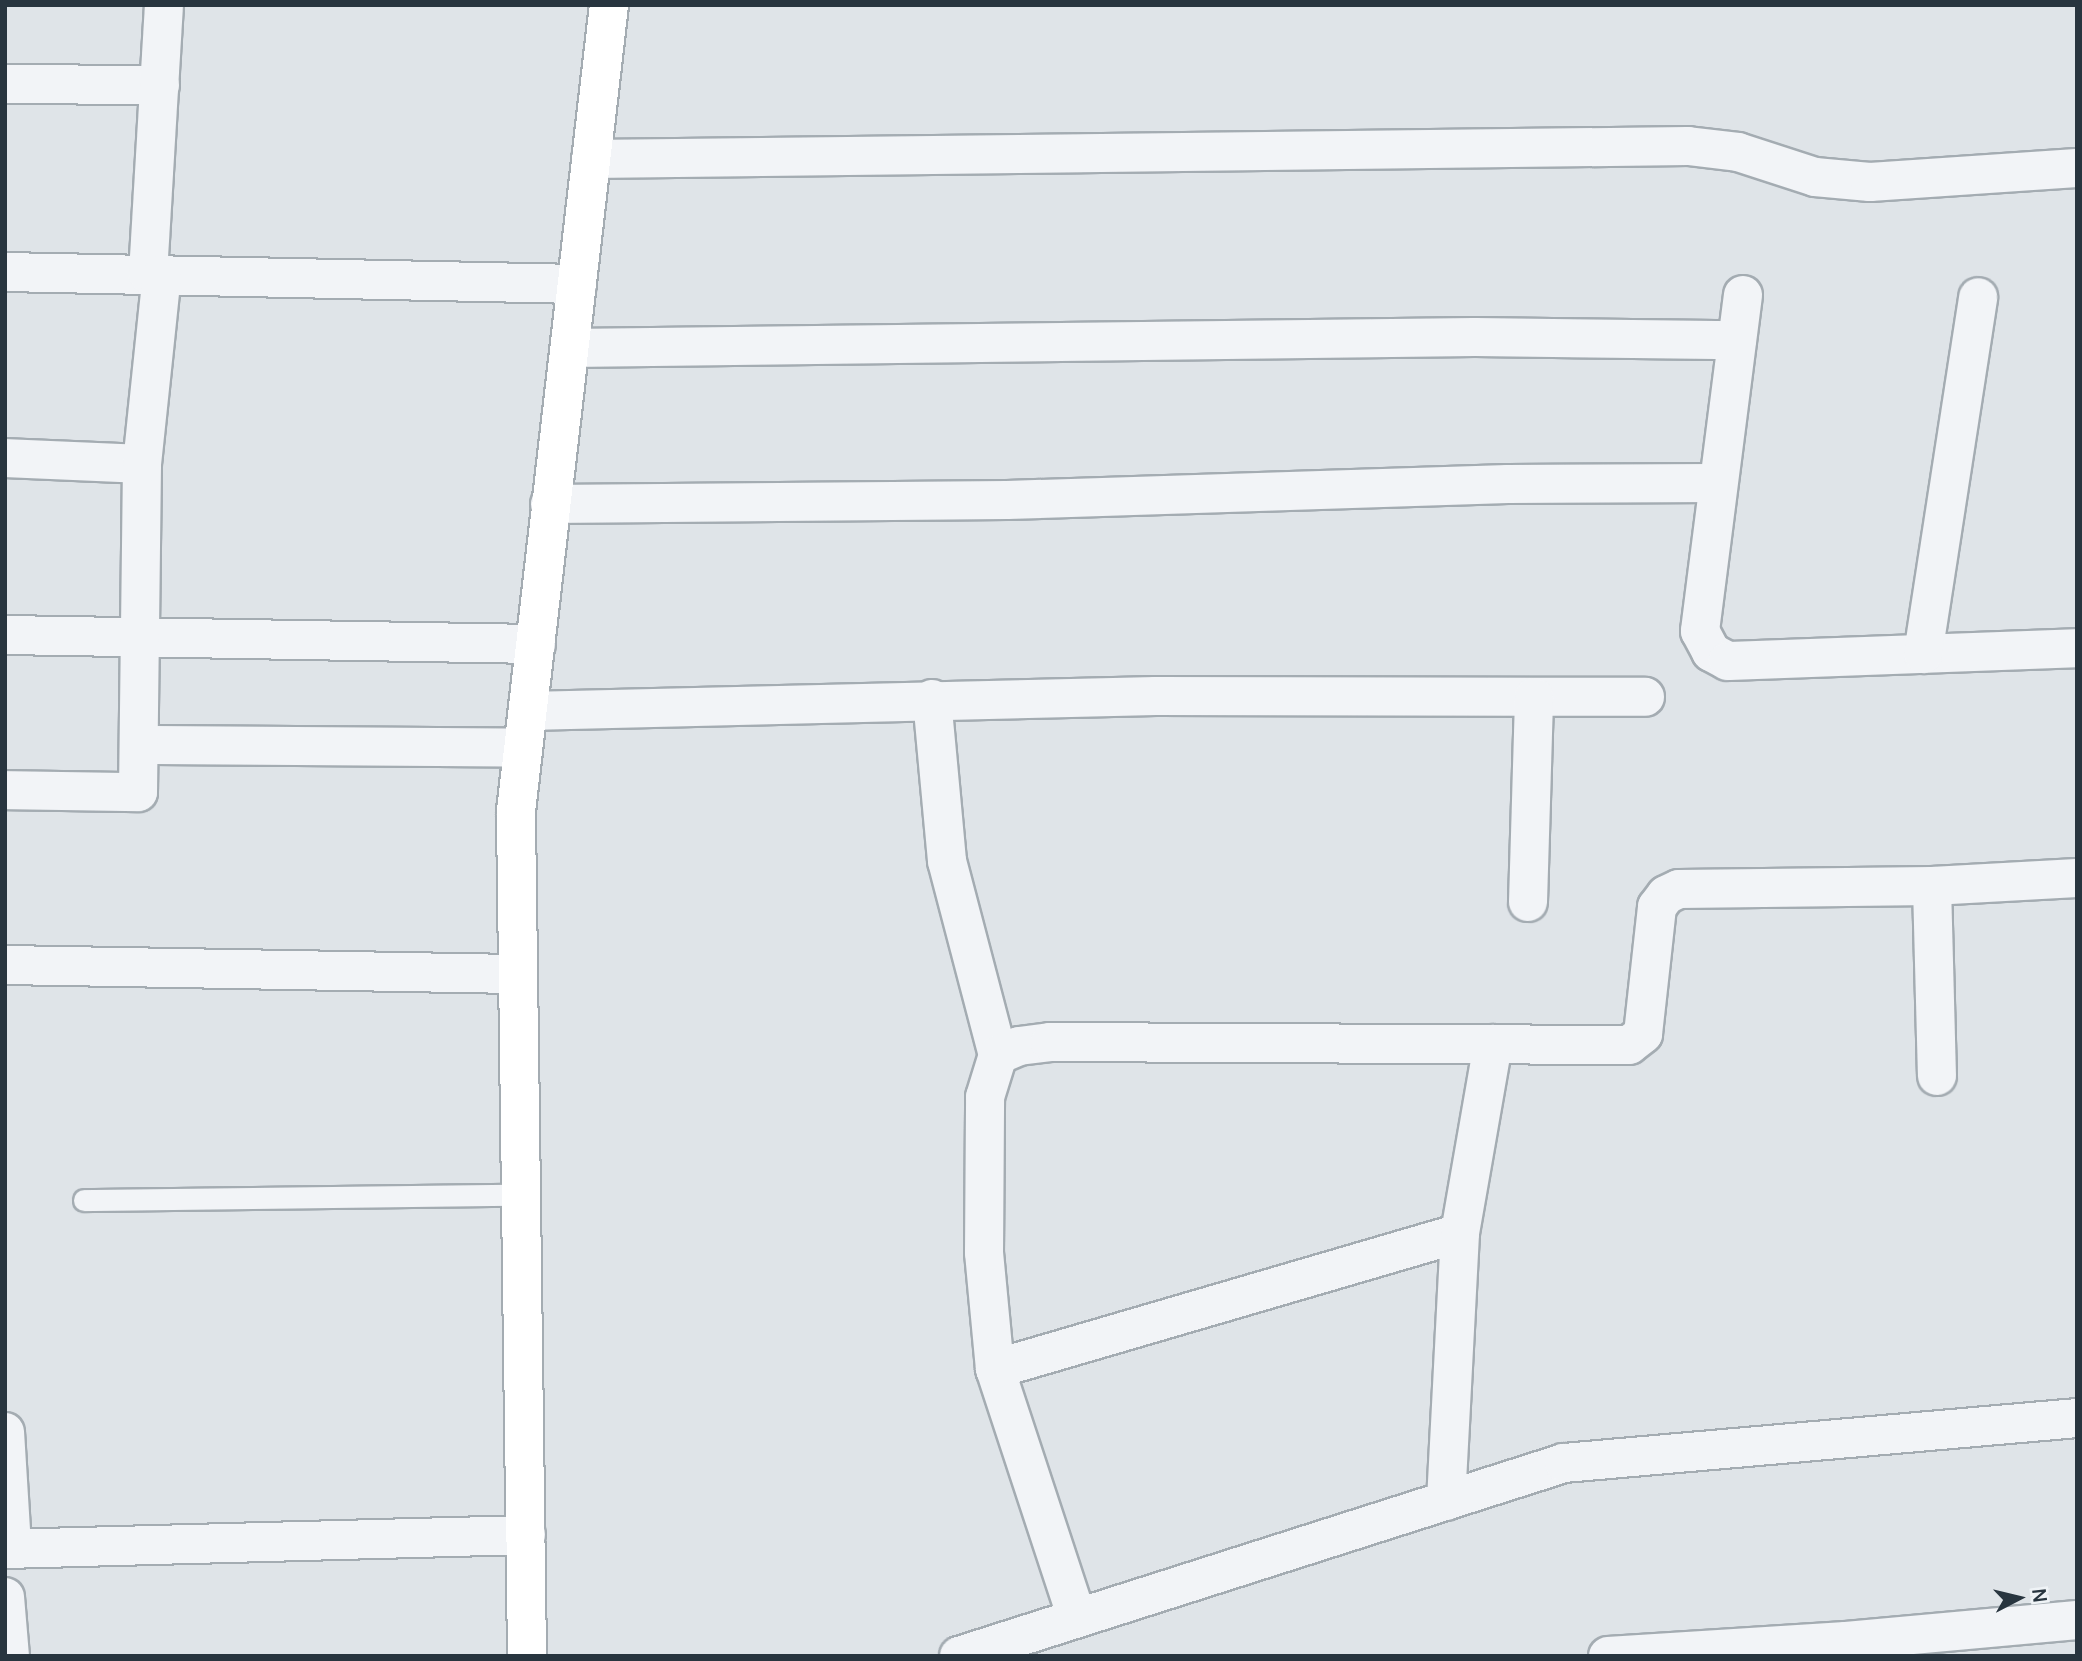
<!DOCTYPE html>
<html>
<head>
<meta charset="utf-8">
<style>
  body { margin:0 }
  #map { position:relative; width:2082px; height:1661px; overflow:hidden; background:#dfe4e8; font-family:Manrope,sans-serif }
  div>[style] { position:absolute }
  .roads { filter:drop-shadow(2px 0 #a4acb2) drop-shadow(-2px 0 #a4acb2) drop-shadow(0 2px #a4acb2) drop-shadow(0 -2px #a4acb2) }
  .service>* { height:21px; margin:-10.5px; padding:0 10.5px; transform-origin:10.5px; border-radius:10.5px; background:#f2f4f7 }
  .minor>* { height:38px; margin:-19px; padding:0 19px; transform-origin:19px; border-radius:19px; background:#f2f4f7 }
  .secondary>* { height:38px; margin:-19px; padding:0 19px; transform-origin:19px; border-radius:19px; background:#fff }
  span { translate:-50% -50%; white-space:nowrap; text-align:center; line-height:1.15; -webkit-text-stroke:5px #eff3f6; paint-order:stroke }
  .frame { position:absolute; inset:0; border:7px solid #28353f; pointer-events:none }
  .north { position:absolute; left:1984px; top:1563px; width:70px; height:70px; -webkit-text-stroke:5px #eff3f6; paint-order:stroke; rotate:83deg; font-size:19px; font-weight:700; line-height:28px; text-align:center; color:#28353f }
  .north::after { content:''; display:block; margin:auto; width:24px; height:32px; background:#28353f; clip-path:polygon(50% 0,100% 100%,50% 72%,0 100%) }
</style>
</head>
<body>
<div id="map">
  <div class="roads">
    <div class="service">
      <div style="left:84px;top:1200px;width:437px;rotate:-0.7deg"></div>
    </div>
    <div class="minor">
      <div style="left:5px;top:84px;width:155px;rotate:0.4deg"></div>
      <div style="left:591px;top:159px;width:1097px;rotate:-0.68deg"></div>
      <div style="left:1688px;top:146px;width:50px;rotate:6.8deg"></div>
      <div style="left:1738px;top:152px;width:81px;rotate:18deg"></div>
      <div style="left:1815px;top:177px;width:55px;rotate:5.2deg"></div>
      <div style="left:1870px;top:182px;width:207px;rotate:-3.9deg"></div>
      <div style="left:5px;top:272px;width:572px;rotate:1.2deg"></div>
      <div style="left:148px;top:274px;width:269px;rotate:-86.6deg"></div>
      <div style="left:1743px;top:295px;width:339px;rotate:97.3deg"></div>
      <div style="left:1700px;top:631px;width:24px;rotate:62deg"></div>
      <div style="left:1711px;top:652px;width:19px;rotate:28deg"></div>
      <div style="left:1728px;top:661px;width:349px;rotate:-2.1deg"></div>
      <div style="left:570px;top:348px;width:905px;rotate:-0.7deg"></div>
      <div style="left:1475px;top:337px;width:262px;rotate:0.7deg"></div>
      <div style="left:5px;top:458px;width:137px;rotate:2.5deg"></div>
      <div style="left:550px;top:504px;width:457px;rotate:-0.5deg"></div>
      <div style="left:1007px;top:500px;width:501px;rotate:-1.83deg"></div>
      <div style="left:1508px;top:484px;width:208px;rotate:-0.3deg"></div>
      <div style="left:5px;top:635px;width:531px;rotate:0.97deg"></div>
      <div style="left:1923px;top:654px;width:361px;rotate:-81.2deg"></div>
      <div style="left:932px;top:699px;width:163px;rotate:84.7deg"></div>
      <div style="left:947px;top:861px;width:201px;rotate:75.3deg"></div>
      <div style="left:528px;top:711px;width:628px;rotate:-1.37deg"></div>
      <div style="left:1156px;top:696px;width:489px;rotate:0.1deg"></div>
      <div style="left:139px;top:745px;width:384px;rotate:0.4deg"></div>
      <div style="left:5px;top:790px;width:133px;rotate:0.9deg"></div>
      <div style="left:138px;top:792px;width:328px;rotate:-89.3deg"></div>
      <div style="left:142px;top:464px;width:191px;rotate:-84deg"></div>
      <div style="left:1932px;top:886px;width:190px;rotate:88.5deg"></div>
      <div style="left:1528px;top:902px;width:205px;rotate:-88.3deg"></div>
      <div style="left:5px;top:965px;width:513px;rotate:1.01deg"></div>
      <div style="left:995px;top:1369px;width:484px;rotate:-16.3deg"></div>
      <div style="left:5px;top:1432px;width:116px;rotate:86.5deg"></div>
      <div style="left:1446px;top:1501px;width:268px;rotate:-87deg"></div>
      <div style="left:1460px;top:1233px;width:192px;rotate:-80.1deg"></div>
      <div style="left:5px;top:1549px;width:521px;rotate:-1.54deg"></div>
      <div style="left:5px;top:1597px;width:59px;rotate:85.2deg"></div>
      <div style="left:1077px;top:1618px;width:262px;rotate:-108.2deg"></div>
      <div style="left:995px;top:1369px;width:117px;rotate:-95.4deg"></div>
      <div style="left:984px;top:1253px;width:156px;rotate:-89.6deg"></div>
      <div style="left:985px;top:1097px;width:44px;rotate:-72.8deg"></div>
      <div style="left:998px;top:1055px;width:23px;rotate:-23deg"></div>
      <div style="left:1019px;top:1046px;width:31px;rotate:-7deg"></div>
      <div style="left:1050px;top:1042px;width:579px;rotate:0.3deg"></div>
      <div style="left:1629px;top:1045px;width:18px;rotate:-38deg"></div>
      <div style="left:1643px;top:1034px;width:128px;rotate:-83.7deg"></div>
      <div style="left:1657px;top:907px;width:15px;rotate:-53deg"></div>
      <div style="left:1666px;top:895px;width:14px;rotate:-25deg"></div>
      <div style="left:1679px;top:889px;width:253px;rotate:-0.7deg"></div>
      <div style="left:1932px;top:886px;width:145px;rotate:-3.2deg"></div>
      <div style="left:959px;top:1656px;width:635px;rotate:-17.69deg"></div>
      <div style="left:1564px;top:1463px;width:515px;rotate:-5.01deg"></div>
      <div style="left:1608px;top:1656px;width:238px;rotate:-3.6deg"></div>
      <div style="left:1846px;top:1641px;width:232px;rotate:-5.2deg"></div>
    </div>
    <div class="secondary">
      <div style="left:527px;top:1656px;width:845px;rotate:-90.75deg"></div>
      <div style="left:516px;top:811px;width:811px;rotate:-83.42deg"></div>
    </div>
  </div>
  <div class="frame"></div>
  <div class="north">N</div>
</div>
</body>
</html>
